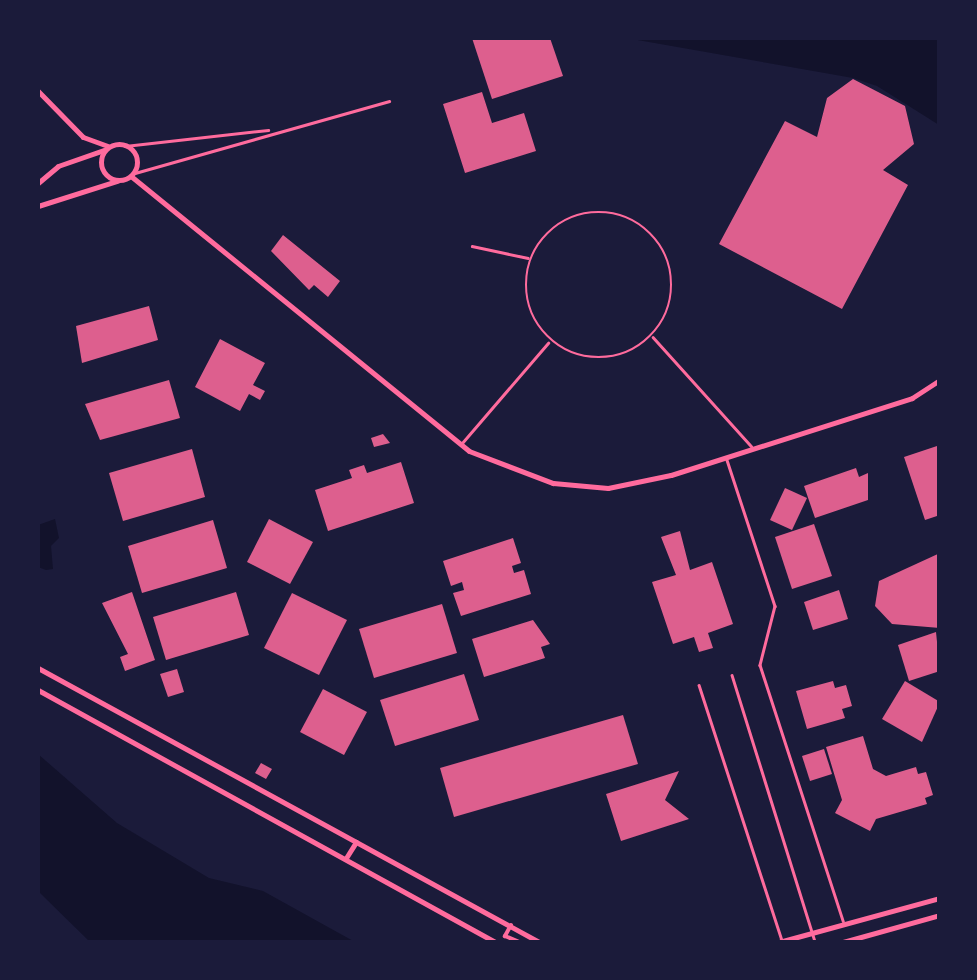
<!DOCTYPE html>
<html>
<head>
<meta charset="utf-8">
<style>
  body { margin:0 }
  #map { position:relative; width:977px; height:980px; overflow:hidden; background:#1b1b3a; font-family:Inter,sans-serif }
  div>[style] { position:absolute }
  .water>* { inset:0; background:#12122b }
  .building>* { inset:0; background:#dd5f8e }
  .service>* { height:2.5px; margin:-1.25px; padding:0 1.25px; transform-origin:1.25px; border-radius:1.25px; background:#ff6b9d }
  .service>.ring { margin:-1.25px; padding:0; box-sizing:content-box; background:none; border:2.5px solid #ff6b9d; border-radius:50% }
  .pedestrian>* { height:4px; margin:-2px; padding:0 2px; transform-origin:2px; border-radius:2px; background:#ff6b9d }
  .minor>* { height:5px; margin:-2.5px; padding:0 2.5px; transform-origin:2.5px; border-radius:2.5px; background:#ff6b9d }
  .minor>.ring { margin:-2.5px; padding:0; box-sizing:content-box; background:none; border:5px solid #ff6b9d; border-radius:50% }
  span { translate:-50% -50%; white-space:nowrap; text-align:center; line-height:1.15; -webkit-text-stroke:9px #1b1b3a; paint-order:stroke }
  .frame { position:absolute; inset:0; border:40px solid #1b1b3a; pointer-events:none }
</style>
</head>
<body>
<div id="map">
  <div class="water">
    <div style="clip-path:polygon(626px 38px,939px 38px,939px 125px,877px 86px,853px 78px)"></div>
    <div style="clip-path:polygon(55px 519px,59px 538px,51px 546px,53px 569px,46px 570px,38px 567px,38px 525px)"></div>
    <div style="clip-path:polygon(38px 754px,117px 823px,209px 878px,263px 891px,355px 942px,90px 942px,38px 891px)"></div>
  </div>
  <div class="building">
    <div style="clip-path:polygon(472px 38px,550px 38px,563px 76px,492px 99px)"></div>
    <div style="clip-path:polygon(853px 79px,905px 106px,914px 144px,883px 170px,908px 185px,842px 309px,719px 244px,785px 121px,817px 137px,827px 98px)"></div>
    <div style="clip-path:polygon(482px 92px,492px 123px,524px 113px,536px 151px,465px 173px,443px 104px)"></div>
    <div style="clip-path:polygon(283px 235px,340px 281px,328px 297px,314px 285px,309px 290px,271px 251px)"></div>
    <div style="clip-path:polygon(149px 306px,158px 340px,82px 363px,76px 326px)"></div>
    <div style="clip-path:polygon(220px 339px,265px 363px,253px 385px,265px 391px,260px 400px,249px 394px,240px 411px,195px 387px)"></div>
    <div style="clip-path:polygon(169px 380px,180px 418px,100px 440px,85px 404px)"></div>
    <div style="clip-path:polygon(383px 434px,390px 443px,374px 447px,371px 438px)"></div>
    <div style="clip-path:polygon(940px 445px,940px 515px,925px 520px,904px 457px)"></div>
    <div style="clip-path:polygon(192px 449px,205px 497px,123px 521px,109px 473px)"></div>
    <div style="clip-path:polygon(401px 462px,414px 503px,328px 531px,315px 490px,352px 478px,349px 470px,364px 465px,367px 473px)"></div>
    <div style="clip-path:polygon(856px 468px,859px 477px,868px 473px,868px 500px,815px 518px,804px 486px)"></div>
    <div style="clip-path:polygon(785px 488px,807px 498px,792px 530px,770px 520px)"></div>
    <div style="clip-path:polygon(269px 519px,313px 542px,290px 584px,247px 562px)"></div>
    <div style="clip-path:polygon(213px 520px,227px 568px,142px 593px,128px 546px)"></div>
    <div style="clip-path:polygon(814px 524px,832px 576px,792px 589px,775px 537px)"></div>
    <div style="clip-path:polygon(680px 531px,690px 570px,712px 562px,733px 624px,708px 633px,713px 648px,699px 652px,694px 637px,673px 644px,652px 582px,676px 575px,661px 537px)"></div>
    <div style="clip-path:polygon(513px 538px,521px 563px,512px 566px,514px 573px,524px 570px,531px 594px,461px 616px,453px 593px,464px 590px,462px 582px,451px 586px,443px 561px)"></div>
    <div style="clip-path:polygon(940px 553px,940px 628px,892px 624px,875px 606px,879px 581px)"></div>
    <div style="clip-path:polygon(839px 590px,848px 619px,813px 630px,804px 602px)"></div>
    <div style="clip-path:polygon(132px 592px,155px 660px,125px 671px,120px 657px,128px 654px,102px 603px)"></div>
    <div style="clip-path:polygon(236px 592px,249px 635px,166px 660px,153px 617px)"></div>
    <div style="clip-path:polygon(292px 593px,347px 620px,319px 675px,264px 648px)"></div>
    <div style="clip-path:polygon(442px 604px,457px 653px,374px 678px,359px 629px)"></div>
    <div style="clip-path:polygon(533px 620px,550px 644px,541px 647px,545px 658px,484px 677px,472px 639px)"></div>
    <div style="clip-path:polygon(936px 632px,940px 671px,909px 681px,898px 645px)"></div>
    <div style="clip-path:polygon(177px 669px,184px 692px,168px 697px,160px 674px)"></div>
    <div style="clip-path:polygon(464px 674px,479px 720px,395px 746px,380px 700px)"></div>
    <div style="clip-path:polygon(833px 681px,835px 688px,846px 685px,852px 706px,842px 709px,845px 718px,807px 729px,796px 691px)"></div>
    <div style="clip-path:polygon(905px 681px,940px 702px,922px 742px,882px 719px)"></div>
    <div style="clip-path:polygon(323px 689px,367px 712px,344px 755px,300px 732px)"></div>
    <div style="clip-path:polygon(623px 715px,638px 764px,454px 817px,440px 768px)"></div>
    <div style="clip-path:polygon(863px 736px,873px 769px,886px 776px,916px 767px,918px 774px,926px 772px,933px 795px,925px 798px,927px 804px,876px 819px,870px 831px,835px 813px,842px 800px,826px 747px)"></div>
    <div style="clip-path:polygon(824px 749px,832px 774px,810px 781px,802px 756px)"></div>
    <div style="clip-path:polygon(261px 763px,272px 769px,266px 779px,255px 773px)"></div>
    <div style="clip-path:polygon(679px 771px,665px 800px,689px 819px,621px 841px,606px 794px)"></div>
  </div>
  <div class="service">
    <div style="left:125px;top:146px;width:144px;rotate:-6.4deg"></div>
    <div style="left:135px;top:173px;width:264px;rotate:-15.8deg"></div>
    <div class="ring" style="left:526px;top:212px;width:143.5px;height:143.5px"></div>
    <div style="left:472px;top:246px;width:57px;rotate:12.1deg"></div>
    <div style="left:653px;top:337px;width:147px;rotate:48deg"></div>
    <div style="left:462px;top:443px;width:132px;rotate:-49.3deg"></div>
    <div style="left:726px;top:457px;width:157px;rotate:71.8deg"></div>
    <div style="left:775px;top:606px;width:61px;rotate:104.3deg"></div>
    <div style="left:760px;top:665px;width:269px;rotate:72deg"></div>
    <div style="left:732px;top:675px;width:280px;rotate:72.7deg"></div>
    <div style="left:699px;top:685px;width:269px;rotate:72deg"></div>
  </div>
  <div class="pedestrian">
    <div style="left:511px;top:925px;width:13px;rotate:119deg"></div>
    <div style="left:505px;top:936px;width:15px;rotate:23deg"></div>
  </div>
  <div class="minor">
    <div style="left:38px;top:91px;width:64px;rotate:45.6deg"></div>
    <div style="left:83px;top:137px;width:27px;rotate:20deg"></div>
    <div class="ring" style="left:101px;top:144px;width:31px;height:31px"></div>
    <div style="left:132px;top:177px;width:434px;rotate:39.1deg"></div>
    <div style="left:469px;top:451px;width:90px;rotate:20.9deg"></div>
    <div style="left:553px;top:483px;width:55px;rotate:5.2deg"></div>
    <div style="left:608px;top:488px;width:64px;rotate:-11.7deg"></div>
    <div style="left:671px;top:475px;width:253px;rotate:-17.7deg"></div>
    <div style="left:912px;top:398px;width:33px;rotate:-33deg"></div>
    <div style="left:38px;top:183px;width:26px;rotate:-40deg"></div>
    <div style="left:58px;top:166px;width:49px;rotate:-19.2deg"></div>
    <div style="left:38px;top:206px;width:83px;rotate:-17.6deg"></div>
    <div style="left:38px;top:668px;width:571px;rotate:28.67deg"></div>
    <div style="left:38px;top:690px;width:522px;rotate:28.87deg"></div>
    <div style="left:346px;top:858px;width:19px;rotate:-58deg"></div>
    <div style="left:779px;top:942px;width:167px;rotate:-15.3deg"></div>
    <div style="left:843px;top:942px;width:101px;rotate:-15.6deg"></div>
  </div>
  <div class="frame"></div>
</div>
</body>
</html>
